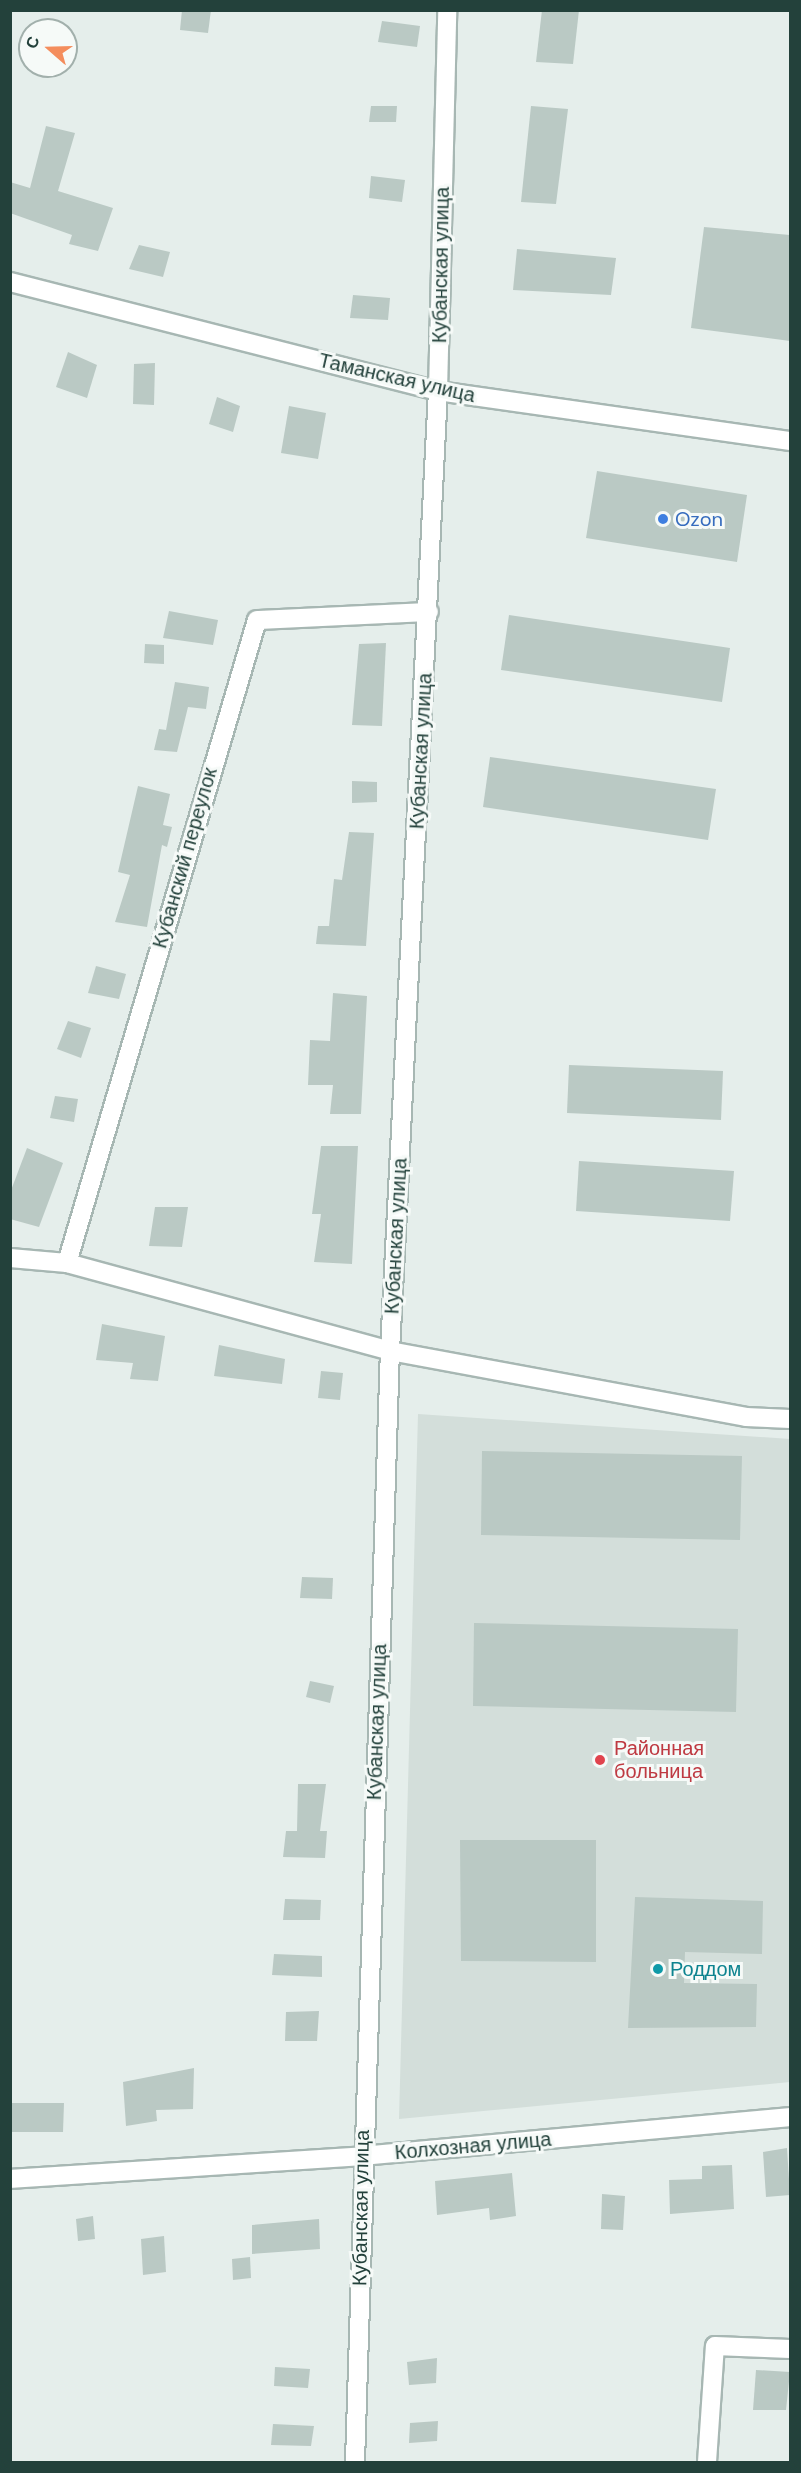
<!DOCTYPE html>
<html>
<head>
<meta charset="utf-8">
<style>
  body { margin:0 }
  #map { position:relative; width:801px; height:2473px; overflow:hidden; background:#e5eeeb; font-family:"DM Sans",sans-serif }
  div>[style] { position:absolute }
  .built>* { inset:0; background:#d3deda }
  .building>* { inset:0; background:#bac9c4 }
  .roads { filter:drop-shadow(2px 0 #a7b7b3) drop-shadow(-2px 0 #a7b7b3) drop-shadow(0 2px #a7b7b3) drop-shadow(0 -2px #a7b7b3) }
  .street>* { height:18px; margin:-9px; padding:0 9px; transform-origin:9px; border-radius:9px; background:#fff }
  .dots>* { width:16px; height:16px; translate:-50% -50%; box-sizing:border-box; border:3px solid #f6faf8; border-radius:50% }
  span { translate:-50% -50%; white-space:nowrap; text-align:center; line-height:1.15; -webkit-text-stroke:6px #f6faf8; paint-order:stroke }
  .street-label { font-size:20px; color:#23413b }
  .shop-label { font-size:20px; color:#366cbe }
  .left { translate:0 -50%; text-align:left }
  .health-label { font-size:20px; color:#be3a42 }
  .culture-label { font-size:20px; color:#0d838f }
  .frame { position:absolute; inset:0; border:12px solid #23413b; pointer-events:none }
  .north { position:absolute; left:18px; top:18px; width:60px; height:60px; box-sizing:border-box; background:#f6faf8; border:2px solid #a2b0ac; border-radius:50%; rotate:290deg; font-size:16px; font-weight:700; line-height:24px; text-align:center; color:#23413b }
  .north::after { content:''; display:block; margin:auto; width:21px; height:27px; background:#f48d5d; clip-path:polygon(50% 0,100% 100%,50% 72%,0 100%) }
</style>
</head>
<body>
<div id="map">
  <div class="built">
    <div style="clip-path:polygon(418px 1414px,790px 1439px,790px 2082px,399px 2119px)"></div>
  </div>
  <div class="building">
    <div style="clip-path:polygon(182px 10px,211px 10px,208px 33px,180px 30px)"></div>
    <div style="clip-path:polygon(542px 10px,579px 10px,573px 64px,536px 62px)"></div>
    <div style="clip-path:polygon(382px 21px,420px 26px,417px 47px,378px 42px)"></div>
    <div style="clip-path:polygon(371px 106px,397px 106px,396px 122px,369px 122px)"></div>
    <div style="clip-path:polygon(531px 106px,568px 109px,556px 204px,521px 202px)"></div>
    <div style="clip-path:polygon(46px 126px,75px 133px,58px 191px,113px 208px,98px 251px,69px 244px,72px 235px,10px 213px,10px 182px,30px 188px)"></div>
    <div style="clip-path:polygon(371px 176px,405px 180px,402px 202px,369px 198px)"></div>
    <div style="clip-path:polygon(704px 227px,790px 235px,790px 341px,691px 328px)"></div>
    <div style="clip-path:polygon(139px 245px,170px 252px,163px 277px,129px 269px)"></div>
    <div style="clip-path:polygon(517px 249px,616px 258px,611px 295px,513px 290px)"></div>
    <div style="clip-path:polygon(353px 295px,390px 298px,388px 320px,350px 318px)"></div>
    <div style="clip-path:polygon(68px 352px,97px 365px,87px 398px,56px 387px)"></div>
    <div style="clip-path:polygon(155px 363px,154px 405px,133px 404px,134px 364px)"></div>
    <div style="clip-path:polygon(217px 397px,240px 406px,233px 432px,209px 424px)"></div>
    <div style="clip-path:polygon(289px 406px,326px 413px,318px 459px,281px 453px)"></div>
    <div style="clip-path:polygon(597px 471px,747px 495px,737px 562px,586px 538px)"></div>
    <div style="clip-path:polygon(169px 611px,218px 620px,213px 645px,163px 638px)"></div>
    <div style="clip-path:polygon(509px 615px,730px 648px,722px 702px,501px 670px)"></div>
    <div style="clip-path:polygon(386px 643px,382px 726px,352px 725px,359px 644px)"></div>
    <div style="clip-path:polygon(145px 644px,164px 645px,164px 664px,144px 663px)"></div>
    <div style="clip-path:polygon(175px 682px,209px 687px,206px 709px,188px 707px,177px 752px,154px 750px,159px 729px,166px 730px)"></div>
    <div style="clip-path:polygon(490px 757px,716px 789px,708px 840px,483px 807px)"></div>
    <div style="clip-path:polygon(352px 781px,377px 782px,377px 802px,352px 803px)"></div>
    <div style="clip-path:polygon(138px 786px,170px 794px,163px 825px,172px 827px,167px 847px,162px 845px,147px 927px,115px 922px,130px 875px,118px 872px)"></div>
    <div style="clip-path:polygon(349px 832px,374px 833px,366px 946px,316px 944px,318px 926px,329px 926px,334px 879px,342px 880px)"></div>
    <div style="clip-path:polygon(96px 966px,126px 974px,119px 999px,88px 993px)"></div>
    <div style="clip-path:polygon(333px 993px,367px 996px,361px 1114px,330px 1114px,333px 1085px,308px 1085px,310px 1040px,330px 1041px)"></div>
    <div style="clip-path:polygon(68px 1021px,91px 1028px,81px 1058px,57px 1049px)"></div>
    <div style="clip-path:polygon(569px 1065px,723px 1071px,721px 1120px,567px 1113px)"></div>
    <div style="clip-path:polygon(55px 1096px,78px 1099px,74px 1122px,50px 1118px)"></div>
    <div style="clip-path:polygon(321px 1146px,358px 1146px,352px 1264px,314px 1262px,321px 1214px,312px 1214px)"></div>
    <div style="clip-path:polygon(27px 1148px,63px 1163px,39px 1227px,10px 1219px,10px 1193px)"></div>
    <div style="clip-path:polygon(579px 1161px,734px 1171px,730px 1221px,576px 1211px)"></div>
    <div style="clip-path:polygon(155px 1207px,188px 1207px,182px 1247px,149px 1246px)"></div>
    <div style="clip-path:polygon(102px 1324px,165px 1336px,158px 1381px,130px 1379px,133px 1363px,96px 1360px)"></div>
    <div style="clip-path:polygon(219px 1345px,285px 1359px,282px 1384px,214px 1376px)"></div>
    <div style="clip-path:polygon(321px 1371px,343px 1373px,340px 1400px,318px 1398px)"></div>
    <div style="clip-path:polygon(482px 1451px,742px 1456px,740px 1540px,481px 1535px)"></div>
    <div style="clip-path:polygon(302px 1577px,333px 1578px,332px 1599px,300px 1598px)"></div>
    <div style="clip-path:polygon(474px 1623px,738px 1629px,736px 1712px,473px 1706px)"></div>
    <div style="clip-path:polygon(310px 1681px,334px 1686px,330px 1703px,306px 1697px)"></div>
    <div style="clip-path:polygon(298px 1784px,326px 1784px,320px 1831px,327px 1831px,325px 1858px,283px 1857px,286px 1831px,297px 1831px)"></div>
    <div style="clip-path:polygon(460px 1840px,596px 1840px,596px 1962px,461px 1961px)"></div>
    <div style="clip-path:polygon(635px 1897px,763px 1901px,762px 1954px,685px 1952px,684px 1983px,757px 1984px,756px 2027px,628px 2028px)"></div>
    <div style="clip-path:polygon(285px 1899px,321px 1900px,320px 1920px,283px 1920px)"></div>
    <div style="clip-path:polygon(274px 1954px,322px 1956px,322px 1977px,272px 1975px)"></div>
    <div style="clip-path:polygon(319px 2011px,317px 2041px,285px 2041px,286px 2012px)"></div>
    <div style="clip-path:polygon(194px 2068px,193px 2109px,156px 2110px,157px 2121px,126px 2126px,123px 2082px)"></div>
    <div style="clip-path:polygon(10px 2103px,64px 2103px,63px 2132px,10px 2132px)"></div>
    <div style="clip-path:polygon(787px 2148px,790px 2195px,766px 2197px,763px 2152px)"></div>
    <div style="clip-path:polygon(732px 2165px,734px 2209px,670px 2214px,669px 2180px,702px 2179px,702px 2166px)"></div>
    <div style="clip-path:polygon(512px 2173px,516px 2216px,490px 2220px,489px 2208px,437px 2215px,435px 2181px)"></div>
    <div style="clip-path:polygon(602px 2194px,625px 2196px,623px 2230px,601px 2229px)"></div>
    <div style="clip-path:polygon(93px 2216px,95px 2239px,78px 2241px,76px 2219px)"></div>
    <div style="clip-path:polygon(319px 2219px,320px 2249px,252px 2254px,252px 2225px)"></div>
    <div style="clip-path:polygon(164px 2236px,166px 2272px,143px 2275px,141px 2239px)"></div>
    <div style="clip-path:polygon(250px 2257px,251px 2278px,233px 2280px,232px 2259px)"></div>
    <div style="clip-path:polygon(437px 2358px,436px 2383px,409px 2385px,407px 2362px)"></div>
    <div style="clip-path:polygon(275px 2367px,310px 2369px,308px 2388px,274px 2386px)"></div>
    <div style="clip-path:polygon(756px 2370px,790px 2372px,786px 2410px,753px 2410px)"></div>
    <div style="clip-path:polygon(438px 2421px,437px 2441px,409px 2443px,410px 2423px)"></div>
    <div style="clip-path:polygon(273px 2424px,314px 2426px,311px 2446px,271px 2445px)"></div>
  </div>
  <div class="roads">
    <div class="street">
      <div style="left:10px;top:282px;width:442px;rotate:14.3deg"></div>
      <div style="left:438px;top:391px;width:356px;rotate:8.1deg"></div>
      <div style="left:10px;top:1258px;width:57px;rotate:5deg"></div>
      <div style="left:67px;top:1263px;width:335px;rotate:15.2deg"></div>
      <div style="left:390px;top:1351px;width:362px;rotate:10.5deg"></div>
      <div style="left:746px;top:1417px;width:44px;rotate:2.6deg"></div>
      <div style="left:67px;top:1263px;width:670px;rotate:-73.54deg"></div>
      <div style="left:257px;top:620px;width:172px;rotate:-2.7deg"></div>
      <div style="left:10px;top:2179px;width:353px;rotate:-3.7deg"></div>
      <div style="left:362px;top:2156px;width:430px;rotate:-5.2deg"></div>
      <div style="left:355px;top:2462px;width:1112px;rotate:-88.2deg"></div>
      <div style="left:390px;top:1351px;width:961px;rotate:-87.14deg"></div>
      <div style="left:438px;top:391px;width:381px;rotate:-88.6deg"></div>
      <div style="left:707px;top:2462px;width:116px;rotate:-86.1deg"></div>
      <div style="left:715px;top:2346px;width:75px;rotate:2.3deg"></div>
    </div>
  </div>
  <div class="dots">
    <div style="left:663px;top:519px;background:#3f7fe0"></div>
    <div style="left:600px;top:1760px;background:#e0444e"></div>
    <div style="left:658px;top:1969px;background:#0f9aa8"></div>
  </div>
  <div class="street-label">
    <span style="left:441px;top:265px;rotate:-89deg">Кубанская улица</span>
    <span style="left:397px;top:378px;rotate:13deg">Таманская улица</span>
    <span style="left:421px;top:751px;rotate:-87deg">Кубанская улица</span>
    <span style="left:185px;top:858px;rotate:-74deg">Кубанский переулок</span>
    <span style="left:396px;top:1236px;rotate:-87deg">Кубанская улица</span>
    <span style="left:377px;top:1722px;rotate:-88deg">Кубанская улица</span>
    <span style="left:473px;top:2146px;rotate:-5deg">Колхозная улица</span>
    <span style="left:361px;top:2208px;rotate:-89deg">Кубанская улица</span>
  </div>
  <div class="shop-label">
    <span class="left" style="left:675px;top:519px">Ozon</span>
  </div>
  <div class="health-label">
    <span class="left" style="left:614px;top:1760px">Районная<br>больница</span>
  </div>
  <div class="culture-label">
    <span class="left" style="left:670px;top:1969px">Роддом</span>
  </div>
  <div class="frame"></div>
  <div class="north">С</div>
</div>
</body>
</html>
